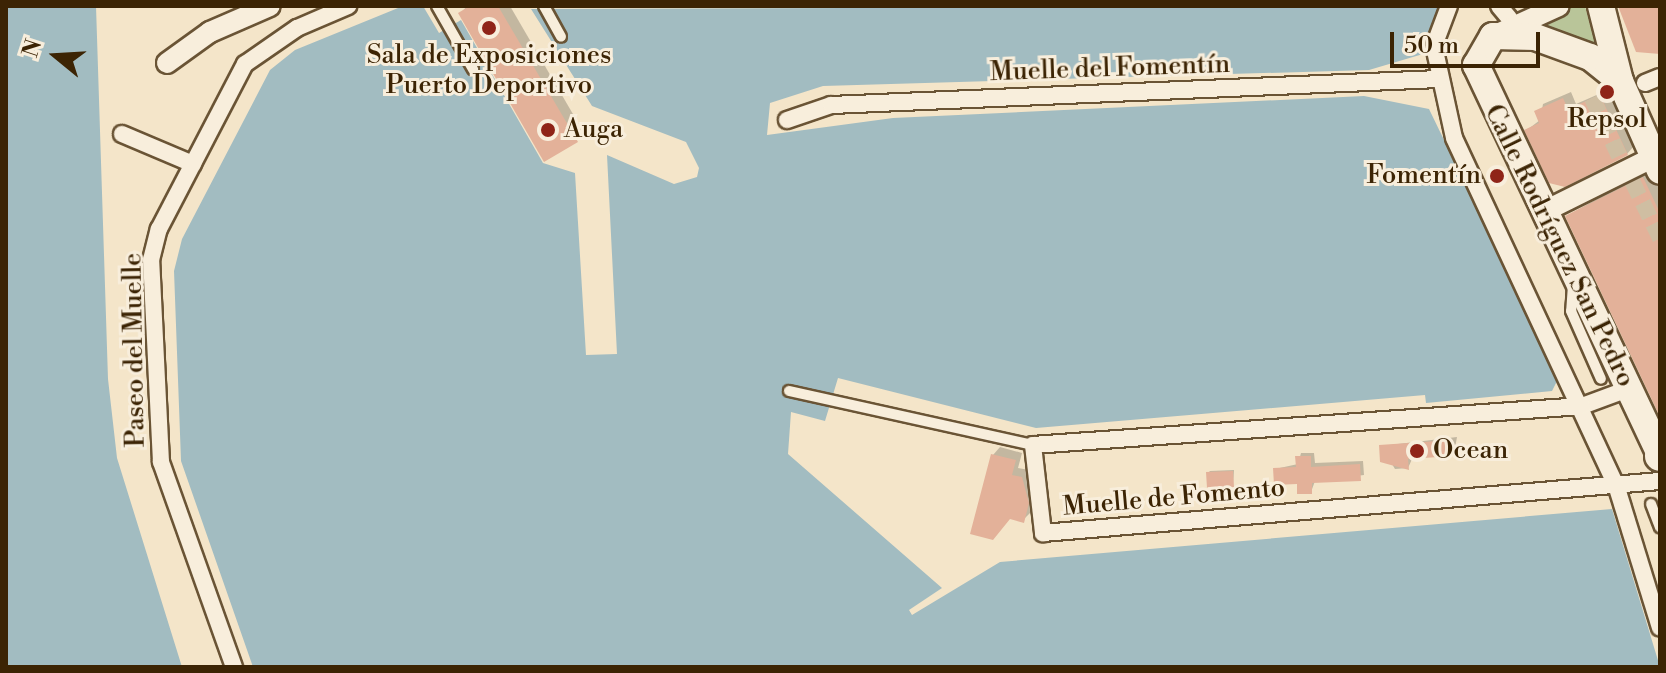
<!DOCTYPE html>
<html>
<head>
<meta charset="utf-8">
<style>
  body { margin:0 }
  #map { position:relative; width:1666px; height:673px; overflow:hidden; background:#f4e5c9; font-family:"Libre Bodoni",serif }
  div>[style] { position:absolute }
  .green>* { inset:0; background:#b9c599 }
  .water>* { inset:0; background:#a2bcc1 }
  .shadow>* { inset:0; background:#0003 }
  .building>* { inset:0; background:#e3b199 }
  .pedestrian-tunnel>* { height:16px; margin-top:-8px; transform-origin:0; background:repeating-linear-gradient(90deg,#cfbea2 0 16px,transparent 0 24px) }
  .roads { filter:drop-shadow(2px 0 #6a5435) drop-shadow(-2px 0 #6a5435) drop-shadow(0 2px #6a5435) drop-shadow(0 -2px #6a5435) }
  .service>* { height:10px; margin:-5px; padding:0 5px; transform-origin:5px; border-radius:5px; background:#f8eedc }
  .pedestrian>* { height:16px; margin:-8px; padding:0 8px; transform-origin:8px; border-radius:8px; background:#f8eedc }
  .minor>* { height:20px; margin:-10px; padding:0 10px; transform-origin:10px; border-radius:10px; background:#f8eedc }
  .tertiary>* { height:26px; margin:-13px; padding:0 13px; transform-origin:13px; border-radius:13px; background:#f8eedc }
  .secondary>* { height:30px; margin:-15px; padding:0 15px; transform-origin:15px; border-radius:15px; background:#f8eedc }
  .dots>* { width:22px; height:22px; translate:-50% -50%; box-sizing:border-box; border:4px solid #f8eedc; border-radius:50% }
  span { translate:-50% -50%; white-space:nowrap; text-align:center; line-height:1.15; -webkit-text-stroke:6px #f8eedc; paint-order:stroke }
  .poi-label { font-size:26px; color:#3c2404 }
  .left { translate:0 -50%; text-align:left }
  .right { translate:-100% -50%; text-align:right }
  .street-label { font-size:26px; color:#3c2404 }
  .frame { position:absolute; inset:0; border:8px solid #3c2404; pointer-events:none }
  .north { position:absolute; left:16px; top:16px; width:80px; height:80px; -webkit-text-stroke:6px #f8eedc; paint-order:stroke; rotate:288deg; font-size:22px; font-weight:700; line-height:32px; text-align:center; color:#3c2404 }
  .north::after { content:''; display:block; margin:auto; width:28px; height:36px; background:#3c2404; clip-path:polygon(50% 0,100% 100%,50% 72%,0 100%) }
  .scale { position:absolute; left:1390px; top:32px; width:150px; height:36px; box-sizing:border-box; border:4px solid #3c2404; border-top:0; padding-left:10px; font-size:24px; line-height:28px; white-space:nowrap; color:#3c2404; -webkit-text-stroke:6px #f8eedc; paint-order:stroke }
</style>
</head>
<body>
<div id="map">
  <div class="green">
    <div style="clip-path:polygon(1573px 6px,1585px 6px,1596px 46px,1536px 27px)"></div>
  </div>
  <div class="water">
    <div style="clip-path:polygon(6px 6px,96px 6px,108px 379px,117px 458px,182px 667px,6px 667px)"></div>
    <div style="clip-path:polygon(403px 6px,423px 6px,439px 33px,461px 20px,543px 163px,575px 173px,586px 355px,617px 354px,607px 155px,674px 184px,697px 177px,699px 168px,686px 142px,592px 106px,531px 9px,1439px 6px,1423px 54px,1369px 70px,823px 86px,770px 103px,767px 135px,893px 118px,1364px 96px,1429px 109px,1559px 377px,1552px 391px,1426px 403px,1425px 395px,1036px 428px,838px 378px,825px 421px,791px 412px,788px 454px,942px 588px,909px 610px,912px 615px,1000px 562px,1612px 509px,1660px 667px,253px 667px,181px 461px,174px 271px,182px 239px,270px 70px,295px 50px)"></div>
  </div>
  <div class="shadow">
    <div style="clip-path:polygon(467px 6px,510px 6px,584px 133px,576px 140px,460px 14px)"></div>
    <div style="clip-path:polygon(1608px 90px,1634px 146px,1627px 154px,1527px 130px,1540px 120px,1543px 104px,1571px 92px,1576px 104px)"></div>
    <div style="clip-path:polygon(1655px 166px,1660px 174px,1660px 413px,1567px 216px)"></div>
    <div style="clip-path:polygon(1457px 437px,1454px 454px,1413px 457px,1408px 468px,1395px 469px,1381px 446px)"></div>
    <div style="clip-path:polygon(1000px 447px,1022px 453px,1018px 468px,1029px 470px,1030px 513px,1023px 520px,993px 455px)"></div>
    <div style="clip-path:polygon(1301px 453px,1314px 453px,1315px 463px,1363px 461px,1364px 475px,1315px 481px,1311px 492px,1275px 469px,1298px 464px)"></div>
    <div style="clip-path:polygon(1234px 470px,1233px 485px,1208px 473px,1210px 471px)"></div>
  </div>
  <div class="building">
    <div style="clip-path:polygon(470px 6px,498px 6px,578px 142px,544px 162px,458px 13px)"></div>
    <div style="clip-path:polygon(1618px 6px,1660px 6px,1660px 54px,1636px 52px)"></div>
    <div style="clip-path:polygon(1600px 95px,1628px 155px,1565px 187px,1549px 183px,1524px 130px,1539px 123px,1534px 111px,1563px 98px,1568px 109px)"></div>
    <div style="clip-path:polygon(1643px 177px,1660px 213px,1660px 417px,1565px 216px)"></div>
    <div style="clip-path:polygon(1453px 440px,1454px 456px,1408px 459px,1409px 470px,1380px 462px,1379px 445px)"></div>
    <div style="clip-path:polygon(991px 454px,1016px 460px,1012px 475px,1022px 477px,1029px 503px,1024px 523px,1010px 519px,993px 540px,970px 534px)"></div>
    <div style="clip-path:polygon(1295px 456px,1311px 456px,1311px 467px,1360px 464px,1361px 481px,1312px 483px,1312px 494px,1297px 494px,1297px 484px,1274px 485px,1273px 468px,1296px 467px)"></div>
    <div style="clip-path:polygon(1233px 471px,1234px 487px,1207px 488px,1206px 472px)"></div>
  </div>
  <div class="pedestrian-tunnel">
    <div style="left:1592px;top:98px;width:64px;rotate:65deg"></div>
    <div style="left:1632px;top:181px;width:64px;rotate:63.8deg"></div>
  </div>
  <div class="roads">
    <div class="service">
      <div style="left:437px;top:6px;width:73px;rotate:60.3deg"></div>
      <div style="left:544px;top:6px;width:35px;rotate:61deg"></div>
      <div style="left:1573px;top:285px;width:26px;rotate:94deg"></div>
      <div style="left:1571px;top:311px;width:74px;rotate:66.2deg"></div>
      <div style="left:789px;top:391px;width:250px;rotate:12.5deg"></div>
      <div style="left:1651px;top:504px;width:25px;rotate:69deg"></div>
    </div>
    <div class="pedestrian">
      <div style="left:1449px;top:6px;width:43px;rotate:110.6deg"></div>
      <div style="left:1434px;top:46px;width:94px;rotate:77.7deg"></div>
      <div style="left:1454px;top:138px;width:386px;rotate:65deg"></div>
      <div style="left:1617px;top:488px;width:146px;rotate:72.9deg"></div>
      <div style="left:1499px;top:6px;width:16px;rotate:50deg"></div>
      <div style="left:1645px;top:83px;width:16px;rotate:-22deg"></div>
      <div style="left:787px;top:120px;width:46px;rotate:-18.8deg"></div>
      <div style="left:831px;top:105px;width:608px;rotate:-2.45deg"></div>
      <div style="left:122px;top:134px;width:77px;rotate:22.9deg"></div>
      <div style="left:1628px;top:389px;width:49px;rotate:159.7deg"></div>
      <div style="left:1582px;top:406px;width:550px;rotate:175.94deg"></div>
      <div style="left:1033px;top:445px;width:89px;rotate:83.5deg"></div>
      <div style="left:1043px;top:533px;width:619px;rotate:-4.82deg"></div>
      <div style="left:234px;top:667px;width:218px;rotate:-109.6deg"></div>
      <div style="left:161px;top:462px;width:202px;rotate:-92.8deg"></div>
      <div style="left:151px;top:260px;width:32px;rotate:-76deg"></div>
      <div style="left:159px;top:229px;width:186px;rotate:-62.5deg"></div>
      <div style="left:245px;top:64px;width:63px;rotate:-34.7deg"></div>
      <div style="left:297px;top:28px;width:56px;rotate:-23.3deg"></div>
    </div>
    <div class="minor">
      <div style="left:1493px;top:36px;width:72px;rotate:-24.4deg"></div>
      <div style="left:167px;top:63px;width:53px;rotate:-35.8deg"></div>
      <div style="left:210px;top:32px;width:65px;rotate:-23.4deg"></div>
      <div style="left:1543px;top:212px;width:131px;rotate:-26.4deg"></div>
    </div>
    <div class="tertiary">
      <div style="left:1601px;top:6px;width:77px;rotate:75.8deg"></div>
      <div style="left:1620px;top:81px;width:98px;rotate:66deg"></div>
      <div style="left:1620px;top:81px;width:38px;rotate:-141deg"></div>
      <div style="left:1590px;top:57px;width:59px;rotate:-160deg"></div>
      <div style="left:1535px;top:37px;width:42px;rotate:-178.6deg"></div>
      <div style="left:1493px;top:36px;width:34px;rotate:120deg"></div>
      <div style="left:1476px;top:65px;width:431px;rotate:64.7deg"></div>
    </div>
    <div class="secondary">
      <div style="left:1660px;top:455px;width:1px;rotate:90deg"></div>
    </div>
  </div>
  <div class="dots">
    <div style="left:489px;top:28px;background:#8f2418"></div>
    <div style="left:1607px;top:92px;background:#8f2418"></div>
    <div style="left:548px;top:130px;background:#8f2418"></div>
    <div style="left:1497px;top:176px;background:#8f2418"></div>
    <div style="left:1417px;top:451px;background:#8f2418"></div>
  </div>
  <div class="poi-label">
    <span style="left:489px;top:71px">Sala de Exposiciones<br>Puerto Deportivo</span>
    <span style="left:1607px;top:120px">Repsol</span>
    <span class="left" style="left:564px;top:130px">Auga</span>
    <span class="right" style="left:1481px;top:176px">Fomentín</span>
    <span class="left" style="left:1433px;top:451px">Ocean</span>
  </div>
  <div class="street-label">
    <span style="left:1110px;top:69px;rotate:-2deg">Muelle del Fomentín</span>
    <span style="left:1559px;top:246px;rotate:64deg">Calle Rodríguez San Pedro</span>
    <span style="left:135px;top:350px;rotate:-91deg">Paseo del Muelle</span>
    <span style="left:1174px;top:498px;rotate:-5deg">Muelle de Fomento</span>
  </div>
  <div class="frame"></div>
  <div class="north">N</div>
  <div class="scale">50 m</div>
</div>
</body>
</html>
